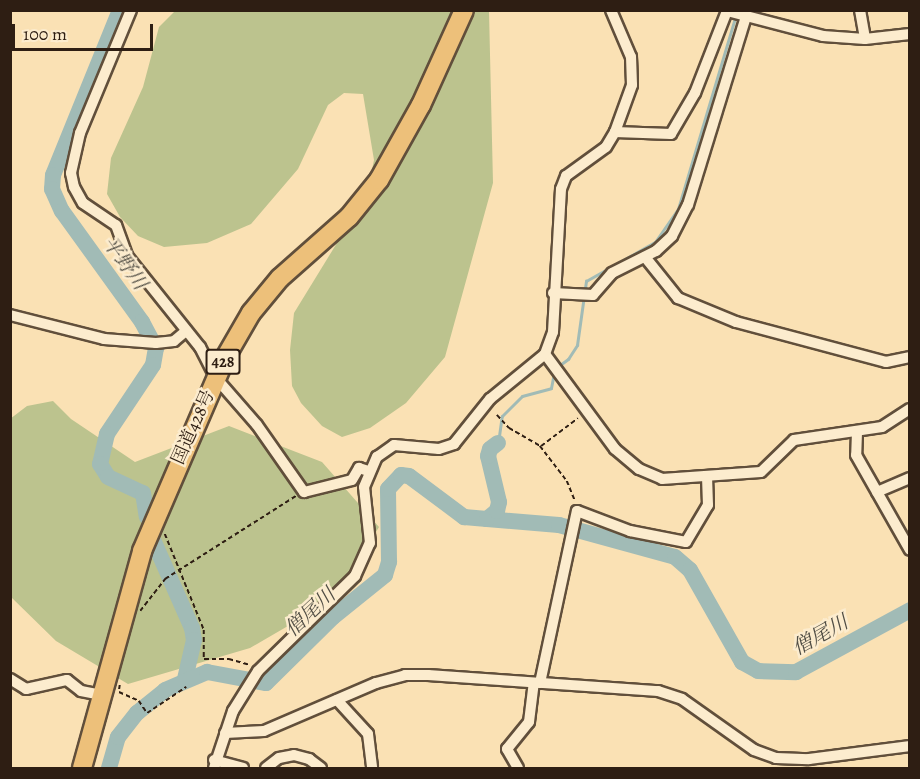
<!DOCTYPE html>
<html>
<head>
<meta charset="utf-8">
<style>
  body { margin:0 }
  #map { position:relative; width:920px; height:779px; overflow:hidden; background:#fae1b4; font-family:Alegreya,"Noto Serif JP",serif }
  div>[style] { position:absolute }
  .green>* { inset:0; background:#bcc38e }
  .stream>* { height:3px; margin:-1.5px; padding:0 1.5px; transform-origin:1.5px; border-radius:1.5px; background:#a1bbb6 }
  .river>* { height:16px; margin:-8px; padding:0 8px; transform-origin:8px; border-radius:8px; background:#a1bbb6 }
  .path>* { height:1.5px; margin-top:-0.75px; transform-origin:0; background:repeating-linear-gradient(90deg,#2e1e13 0 4.5px,transparent 0 7.5px) }
  .roads { filter:drop-shadow(2px 0 #614f3b) drop-shadow(-2px 0 #614f3b) drop-shadow(0 2px #614f3b) drop-shadow(0 -2px #614f3b) }
  .street>* { height:10px; margin:-5px; padding:0 5px; transform-origin:5px; border-radius:5px; background:#fcecce }
  .highway>* { height:18px; margin:-9px; padding:0 9px; transform-origin:9px; border-radius:9px; background:#edc07a }
  span { translate:-50% -50%; white-space:nowrap; text-align:center; line-height:1.15; -webkit-text-stroke:5px #fcecce; paint-order:stroke }
  .shield-label span { padding:2px 4px; background:#fcecce; border:2px solid; border-radius:4px; -webkit-text-stroke-width:0 }
  .shield-label { font-size:16px; color:#2e1e13; font-weight:700 }
  .street-label { font-size:18px; color:#2e1e13 }
  .water-label { font-size:20px; color:#504d44; font-style:italic }
  .frame { position:absolute; inset:0; border:12px solid #2e1e13; pointer-events:none }
  .scale { position:absolute; left:12px; top:24px; width:141px; height:27px; box-sizing:border-box; border:3px solid #2e1e13; border-top:0; padding-left:8px; font-size:18px; line-height:21px; white-space:nowrap; color:#2e1e13; -webkit-text-stroke:4px #fcecce; paint-order:stroke }
</style>
</head>
<body>
<div id="map">
  <div class="green">
    <div style="clip-path:polygon(175px 11px,489px 11px,493px 183px,445px 357px,406px 403px,370px 428px,342px 437px,322px 426px,301px 403px,292px 386px,290px 350px,294px 313px,367px 194px,374px 160px,363px 94px,344px 93px,328px 105px,298px 169px,251px 224px,207px 243px,164px 247px,138px 236px,120px 217px,107px 194px,111px 158px,143px 87px,159px 27px)"></div>
    <div style="clip-path:polygon(53px 401px,71px 419px,135px 462px,229px 426px,322px 462px,379px 527px,336px 598px,250px 648px,128px 684px,56px 641px,11px 597px,10px 419px,27px 406px)"></div>
  </div>
  <div class="stream">
    <div style="left:557px;top:367px;width:14px;rotate:-36deg"></div>
    <div style="left:568px;top:359px;width:17px;rotate:-57deg"></div>
    <div style="left:577px;top:345px;width:65px;rotate:-82deg"></div>
    <div style="left:586px;top:281px;width:79px;rotate:-29.5deg"></div>
    <div style="left:655px;top:242px;width:40px;rotate:-55.1deg"></div>
    <div style="left:678px;top:209px;width:202px;rotate:-73.4deg"></div>
    <div style="left:498px;top:443px;width:27px;rotate:-82deg"></div>
    <div style="left:502px;top:416px;width:28px;rotate:-45deg"></div>
    <div style="left:522px;top:396px;width:30px;rotate:-15deg"></div>
    <div style="left:551px;top:388px;width:15px;rotate:-79deg"></div>
  </div>
  <div class="river">
    <div style="left:120px;top:10px;width:178px;rotate:112.1deg"></div>
    <div style="left:53px;top:175px;width:14px;rotate:94deg"></div>
    <div style="left:52px;top:189px;width:24px;rotate:66deg"></div>
    <div style="left:62px;top:211px;width:137px;rotate:54.2deg"></div>
    <div style="left:142px;top:322px;width:30px;rotate:62deg"></div>
    <div style="left:156px;top:348px;width:17px;rotate:100deg"></div>
    <div style="left:153px;top:365px;width:83px;rotate:123.7deg"></div>
    <div style="left:107px;top:434px;width:31px;rotate:103deg"></div>
    <div style="left:100px;top:464px;width:15px;rotate:58deg"></div>
    <div style="left:108px;top:477px;width:38px;rotate:25deg"></div>
    <div style="left:143px;top:493px;width:24px;rotate:81deg"></div>
    <div style="left:487px;top:519px;width:72px;rotate:4.8deg"></div>
    <div style="left:559px;top:525px;width:120px;rotate:15.4deg"></div>
    <div style="left:675px;top:557px;width:20px;rotate:41deg"></div>
    <div style="left:690px;top:570px;width:106px;rotate:60.5deg"></div>
    <div style="left:742px;top:662px;width:18px;rotate:29deg"></div>
    <div style="left:758px;top:671px;width:38px;rotate:2deg"></div>
    <div style="left:796px;top:672px;width:130px;rotate:-28.5deg"></div>
    <div style="left:154px;top:542px;width:94px;rotate:66.2deg"></div>
    <div style="left:192px;top:628px;width:12px;rotate:81deg"></div>
    <div style="left:194px;top:640px;width:40px;rotate:103deg"></div>
    <div style="left:109px;top:768px;width:32px;rotate:-74deg"></div>
    <div style="left:118px;top:737px;width:31px;rotate:-52deg"></div>
    <div style="left:137px;top:713px;width:36px;rotate:-39deg"></div>
    <div style="left:165px;top:690px;width:46px;rotate:-23.2deg"></div>
    <div style="left:207px;top:672px;width:60px;rotate:10.6deg"></div>
    <div style="left:266px;top:683px;width:94px;rotate:-44.6deg"></div>
    <div style="left:333px;top:617px;width:67px;rotate:-38.9deg"></div>
    <div style="left:385px;top:575px;width:14px;rotate:-73deg"></div>
    <div style="left:389px;top:562px;width:73px;rotate:-90.8deg"></div>
    <div style="left:388px;top:489px;width:19px;rotate:-47deg"></div>
    <div style="left:401px;top:475px;width:8px;rotate:7deg"></div>
    <div style="left:409px;top:476px;width:69px;rotate:36.7deg"></div>
    <div style="left:464px;top:517px;width:23px;rotate:5deg"></div>
    <div style="left:487px;top:519px;width:13px;rotate:-39deg"></div>
    <div style="left:497px;top:511px;width:9px;rotate:-77deg"></div>
    <div style="left:499px;top:502px;width:47px;rotate:-103.4deg"></div>
    <div style="left:488px;top:456px;width:7px;rotate:-74deg"></div>
    <div style="left:490px;top:449px;width:10px;rotate:-37deg"></div>
  </div>
  <div class="path">
    <div style="left:497px;top:415px;width:18px;rotate:47deg"></div>
    <div style="left:509px;top:428px;width:36px;rotate:30deg"></div>
    <div style="left:540px;top:446px;width:44px;rotate:52.4deg"></div>
    <div style="left:567px;top:481px;width:22px;rotate:68deg"></div>
    <div style="left:541px;top:446px;width:46px;rotate:-37.1deg"></div>
    <div style="left:165px;top:534px;width:104px;rotate:67.9deg"></div>
    <div style="left:204px;top:630px;width:29px;rotate:90deg"></div>
    <div style="left:204px;top:659px;width:25px"></div>
    <div style="left:229px;top:659px;width:22px;rotate:16deg"></div>
    <div style="left:140px;top:611px;width:41px;rotate:-52deg"></div>
    <div style="left:165px;top:579px;width:155px;rotate:-32.4deg"></div>
    <div style="left:120px;top:685px;width:7px;rotate:98deg"></div>
    <div style="left:119px;top:692px;width:22px;rotate:24deg"></div>
    <div style="left:139px;top:701px;width:14px;rotate:56deg"></div>
    <div style="left:147px;top:713px;width:47px;rotate:-33.7deg"></div>
  </div>
  <div class="roads">
    <div class="street">
      <div style="left:131px;top:10px;width:133px;rotate:112.5deg"></div>
      <div style="left:80px;top:133px;width:41px;rotate:102.7deg"></div>
      <div style="left:71px;top:173px;width:14px;rotate:78deg"></div>
      <div style="left:74px;top:187px;width:18px;rotate:61deg"></div>
      <div style="left:83px;top:203px;width:40px;rotate:34deg"></div>
      <div style="left:116px;top:225px;width:33px;rotate:70deg"></div>
      <div style="left:127px;top:256px;width:117px;rotate:51.3deg"></div>
      <div style="left:200px;top:347px;width:35px;rotate:63deg"></div>
      <div style="left:216px;top:378px;width:62px;rotate:48.9deg"></div>
      <div style="left:257px;top:425px;width:82px;rotate:55deg"></div>
      <div style="left:304px;top:492px;width:49px;rotate:-14deg"></div>
      <div style="left:352px;top:480px;width:14px;rotate:-60deg"></div>
      <div style="left:359px;top:468px;width:9px;rotate:18deg"></div>
      <div style="left:860px;top:10px;width:29px;rotate:80deg"></div>
      <div style="left:615px;top:132px;width:56px;rotate:2deg"></div>
      <div style="left:671px;top:134px;width:48px;rotate:-59.7deg"></div>
      <div style="left:695px;top:93px;width:88px;rotate:-68.7deg"></div>
      <div style="left:727px;top:11px;width:99px;rotate:14.6deg"></div>
      <div style="left:823px;top:36px;width:42px;rotate:4.1deg"></div>
      <div style="left:865px;top:39px;width:45px;rotate:-6.3deg"></div>
      <div style="left:645px;top:257px;width:53px;rotate:51.2deg"></div>
      <div style="left:678px;top:298px;width:63px;rotate:22.5deg"></div>
      <div style="left:736px;top:322px;width:155px;rotate:14.9deg"></div>
      <div style="left:886px;top:362px;width:25px;rotate:-12deg"></div>
      <div style="left:553px;top:293px;width:40px;rotate:2.9deg"></div>
      <div style="left:593px;top:295px;width:29px;rotate:-49deg"></div>
      <div style="left:612px;top:273px;width:49px;rotate:-26.6deg"></div>
      <div style="left:656px;top:251px;width:22px;rotate:-43deg"></div>
      <div style="left:672px;top:236px;width:35px;rotate:-63deg"></div>
      <div style="left:688px;top:205px;width:198px;rotate:-72.9deg"></div>
      <div style="left:10px;top:315px;width:97px;rotate:14.3deg"></div>
      <div style="left:104px;top:339px;width:52px;rotate:4.4deg"></div>
      <div style="left:156px;top:343px;width:18px;rotate:-6deg"></div>
      <div style="left:174px;top:341px;width:16px;rotate:-40deg"></div>
      <div style="left:545px;top:354px;width:118px;rotate:53.6deg"></div>
      <div style="left:615px;top:449px;width:31px;rotate:40deg"></div>
      <div style="left:639px;top:469px;width:25px;rotate:23deg"></div>
      <div style="left:662px;top:479px;width:99px;rotate:-4deg"></div>
      <div style="left:761px;top:472px;width:46px;rotate:-44.1deg"></div>
      <div style="left:794px;top:440px;width:89px;rotate:-8.4deg"></div>
      <div style="left:882px;top:427px;width:33px;rotate:-33deg"></div>
      <div style="left:857px;top:432px;width:23px;rotate:92deg"></div>
      <div style="left:856px;top:455px;width:109px;rotate:60.4deg"></div>
      <div style="left:877px;top:492px;width:36px;rotate:-23deg"></div>
      <div style="left:10px;top:679px;width:19px;rotate:32deg"></div>
      <div style="left:26px;top:689px;width:42px;rotate:-12.4deg"></div>
      <div style="left:67px;top:680px;width:18px;rotate:38deg"></div>
      <div style="left:81px;top:691px;width:21px;rotate:11deg"></div>
      <div style="left:540px;top:683px;width:176px;rotate:-77.9deg"></div>
      <div style="left:577px;top:511px;width:57px;rotate:20.7deg"></div>
      <div style="left:630px;top:531px;width:57px;rotate:11.1deg"></div>
      <div style="left:686px;top:542px;width:43px;rotate:-59.3deg"></div>
      <div style="left:708px;top:505px;width:28px;rotate:-92deg"></div>
      <div style="left:337px;top:700px;width:46px;rotate:47.6deg"></div>
      <div style="left:368px;top:734px;width:34px;rotate:83deg"></div>
      <div style="left:225px;top:733px;width:39px;rotate:-3deg"></div>
      <div style="left:264px;top:731px;width:122px;rotate:-23.2deg"></div>
      <div style="left:376px;top:683px;width:30px;rotate:-15deg"></div>
      <div style="left:405px;top:675px;width:23px"></div>
      <div style="left:428px;top:675px;width:231px;rotate:4deg"></div>
      <div style="left:658px;top:691px;width:25px;rotate:18deg"></div>
      <div style="left:682px;top:699px;width:88px;rotate:35.3deg"></div>
      <div style="left:754px;top:750px;width:23px;rotate:20deg"></div>
      <div style="left:776px;top:758px;width:33px;rotate:2deg"></div>
      <div style="left:809px;top:759px;width:102px;rotate:-7.3deg"></div>
      <div style="left:214px;top:760px;width:30px;rotate:15deg"></div>
      <div style="left:214px;top:768px;width:60px;rotate:-71.6deg"></div>
      <div style="left:233px;top:711px;width:47px;rotate:-58deg"></div>
      <div style="left:258px;top:671px;width:136px;rotate:-44.4deg"></div>
      <div style="left:355px;top:576px;width:36px;rotate:-66deg"></div>
      <div style="left:370px;top:543px;width:56px;rotate:-96.1deg"></div>
      <div style="left:364px;top:487px;width:33px;rotate:-67deg"></div>
      <div style="left:377px;top:457px;width:21px;rotate:-35deg"></div>
      <div style="left:394px;top:445px;width:45px;rotate:5.1deg"></div>
      <div style="left:439px;top:449px;width:16px;rotate:-18deg"></div>
      <div style="left:454px;top:444px;width:58px;rotate:-51.3deg"></div>
      <div style="left:490px;top:399px;width:71px;rotate:-39.3deg"></div>
      <div style="left:545px;top:354px;width:23px;rotate:-70deg"></div>
      <div style="left:553px;top:332px;width:143px;rotate:-86.8deg"></div>
      <div style="left:561px;top:189px;width:14px;rotate:-69deg"></div>
      <div style="left:566px;top:176px;width:49px;rotate:-35.9deg"></div>
      <div style="left:606px;top:147px;width:17px;rotate:-59deg"></div>
      <div style="left:615px;top:132px;width:50px;rotate:-70.1deg"></div>
      <div style="left:632px;top:85px;width:28px;rotate:-92deg"></div>
      <div style="left:631px;top:57px;width:51px;rotate:-113.1deg"></div>
      <div style="left:266px;top:768px;width:16px;rotate:-38deg"></div>
      <div style="left:279px;top:758px;width:15px;rotate:-11deg"></div>
      <div style="left:294px;top:755px;width:16px;rotate:15deg"></div>
      <div style="left:309px;top:759px;width:15px;rotate:37deg"></div>
      <div style="left:518px;top:768px;width:22px;rotate:-120deg"></div>
      <div style="left:507px;top:749px;width:35px;rotate:-51deg"></div>
      <div style="left:529px;top:722px;width:39px;rotate:-83deg"></div>
    </div>
    <div class="highway">
      <div style="left:82px;top:768px;width:225px;rotate:-74.5deg"></div>
      <div style="left:142px;top:551px;width:210px;rotate:-66.7deg"></div>
      <div style="left:225px;top:358px;width:52px;rotate:-60deg"></div>
      <div style="left:251px;top:313px;width:45px;rotate:-50.4deg"></div>
      <div style="left:280px;top:278px;width:92px;rotate:-41.5deg"></div>
      <div style="left:349px;top:217px;width:48px;rotate:-51deg"></div>
      <div style="left:379px;top:180px;width:86px;rotate:-60.8deg"></div>
      <div style="left:421px;top:105px;width:104px;rotate:-65.6deg"></div>
    </div>
  </div>
  <div class="shield-label">
    <span style="left:223px;top:362px">428</span>
  </div>
  <div class="street-label">
    <span style="left:193px;top:427px;rotate:-66deg">国道428号</span>
  </div>
  <div class="water-label">
    <span style="left:125px;top:263px;rotate:54deg">平野川</span>
    <span style="left:310px;top:612px;rotate:-43deg">僧尾川</span>
    <span style="left:820px;top:635px;rotate:-29deg">僧尾川</span>
  </div>
  <div class="frame"></div>
  <div class="scale">100 m</div>
</div>
</body>
</html>
